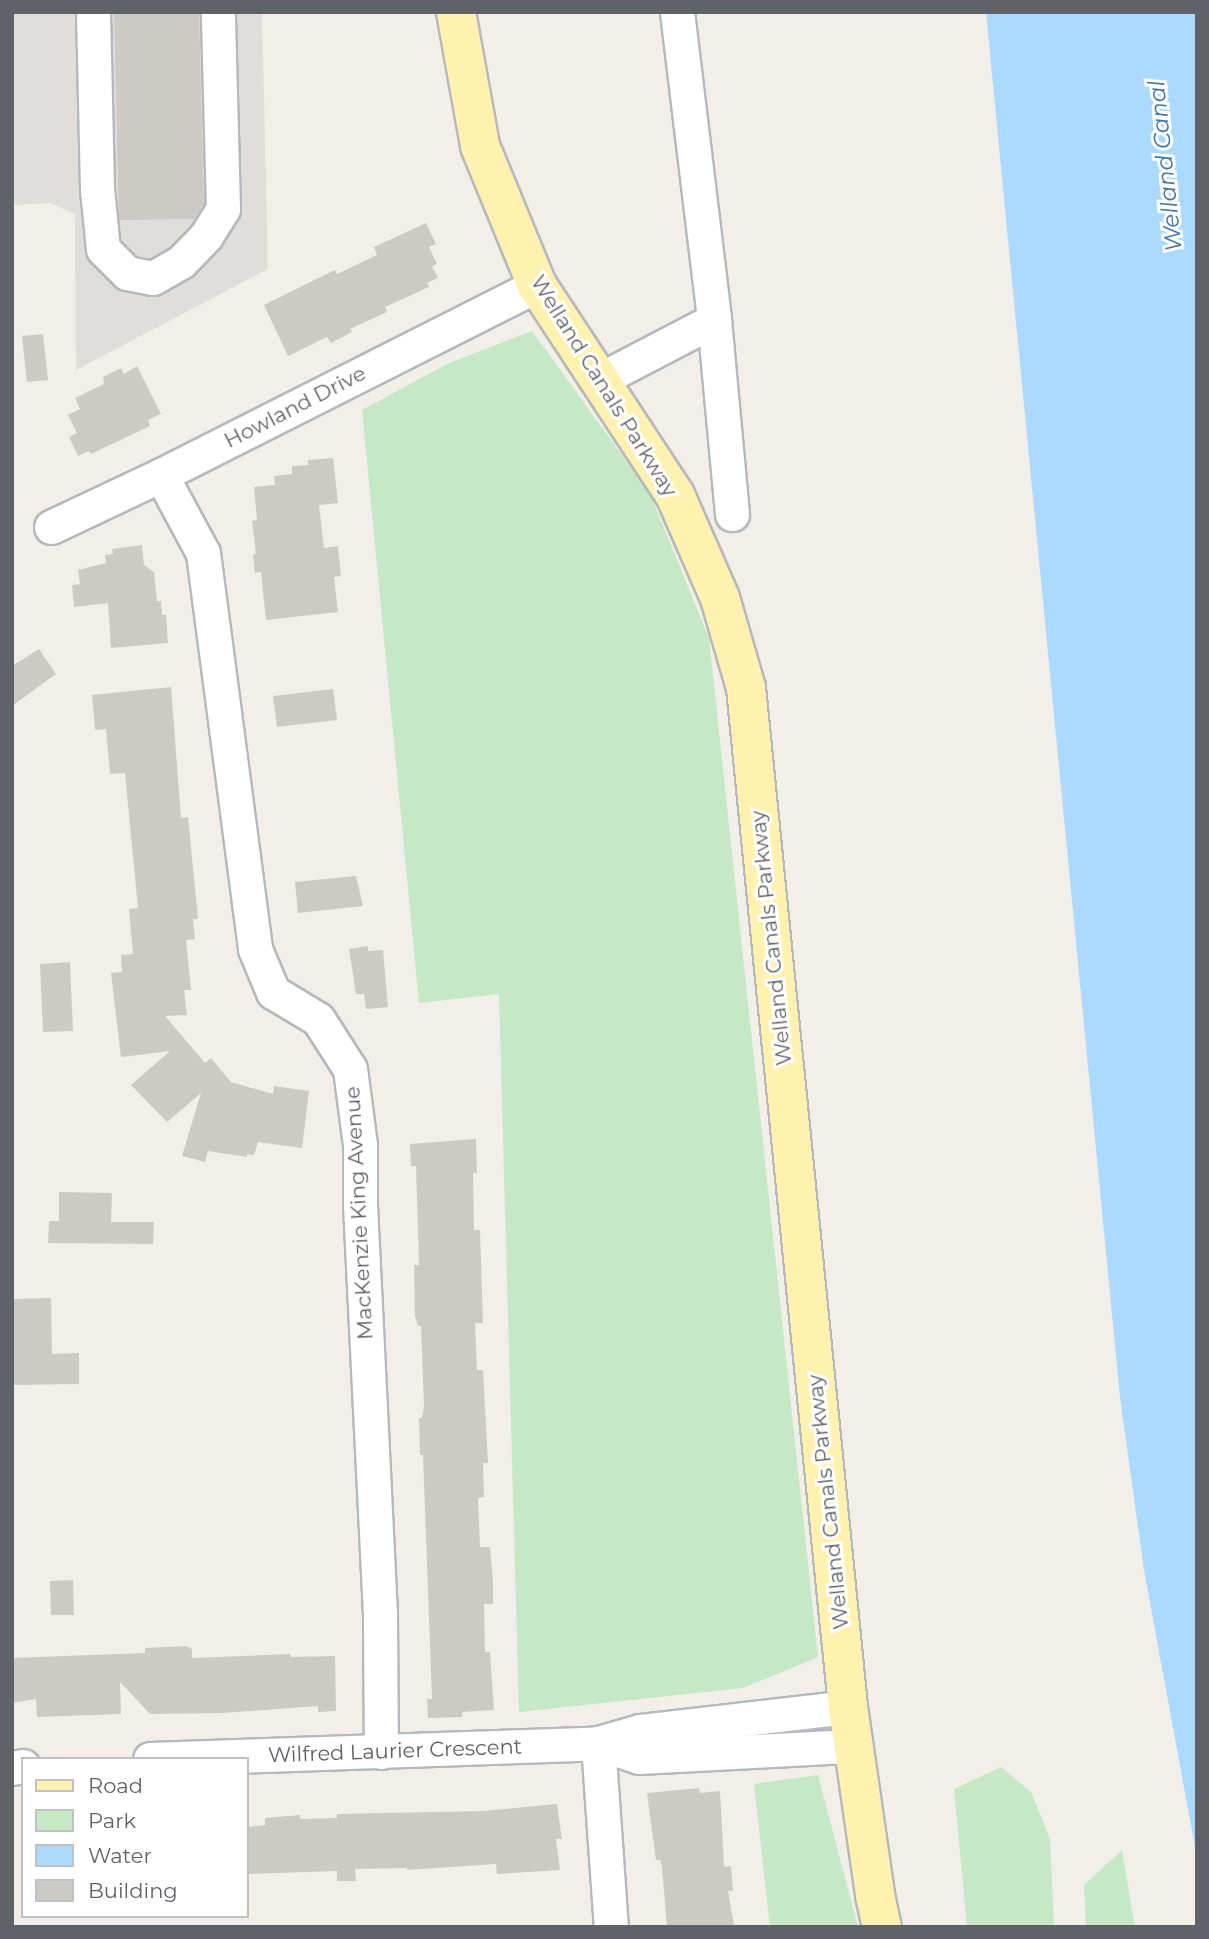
<!DOCTYPE html>
<html>
<head>
<meta charset="utf-8">
<style>
  body { margin:0 }
  #map { position:relative; width:1209px; height:1939px; overflow:hidden; background:#f1efe8; font-family:Montserrat,sans-serif }
  div>[style] { position:absolute }
  .industrial>* { inset:0; background:#e0deda }
  .green>* { inset:0; background:#c5e8c5 }
  .water>* { inset:0; background:#aadaff }
  .building>* { inset:0; background:#cccac5 }
  .roads { filter:drop-shadow(2px 0 #b5b8bc) drop-shadow(-2px 0 #b5b8bc) drop-shadow(0 2px #b5b8bc) drop-shadow(0 -2px #b5b8bc) }
  .minor>* { height:33px; margin:-16.5px; padding:0 16.5px; transform-origin:16.5px; border-radius:16.5px; background:#fff }
  .major>* { height:38px; margin:-19px; padding:0 19px; transform-origin:19px; border-radius:19px; background:#fff2af }
  span { translate:-50% -50%; white-space:nowrap; text-align:center; line-height:1.15; -webkit-text-stroke:6px #fff; paint-order:stroke }
  .street-label { font-size:21px; color:#5f6368 }
  .water-label { font-size:23px; color:#4174aa; font-style:italic }
  .frame { position:absolute; inset:0; border:14px solid #5f6368; pointer-events:none }
  .legend { position:absolute; left:21px; top:1757px; width:228px; height:161px; box-sizing:border-box; background:#fff; border:2px solid #bfc1c3; margin:0; padding:9px 12px; list-style:none; font-size:21px; color:#5f6368 }
  .legend li { display:flex; align-items:center; gap:14px; height:35px }
  .legend b { width:35px; border:2px solid #bfc1c3 }
</style>
</head>
<body>
<div id="map">
  <div class="industrial">
    <div style="clip-path:polygon(12px 12px,262px 12px,268px 269px,76px 370px,75px 214px,50px 203px,12px 205px)"></div>
  </div>
  <div class="green">
    <div style="clip-path:polygon(532px 331px,650px 494px,709px 638px,818px 1657px,743px 1688px,519px 1712px,499px 994px,419px 1003px,362px 410px,449px 363px)"></div>
    <div style="clip-path:polygon(1001px 1767px,1031px 1792px,1050px 1839px,1054px 1927px,967px 1927px,954px 1789px)"></div>
    <div style="clip-path:polygon(818px 1775px,858px 1927px,770px 1927px,754px 1784px)"></div>
    <div style="clip-path:polygon(1122px 1850px,1135px 1927px,1086px 1927px,1084px 1885px)"></div>
  </div>
  <div class="water">
    <div style="clip-path:polygon(986px 12px,1197px 12px,1197px 1858px,1144px 1570px,1120px 1397px)"></div>
  </div>
  <div class="building">
    <div style="clip-path:polygon(114px 12px,199px 12px,204px 204px,194px 219px,119px 220px)"></div>
    <div style="clip-path:polygon(426px 223px,436px 244px,429px 247px,437px 264px,432px 266px,438px 278px,427px 283px,429px 287px,385px 307px,387px 312px,350px 329px,352px 332px,331px 343px,327px 337px,288px 356px,264px 305px,335px 270px,337px 274px,377px 255px,374px 247px)"></div>
    <div style="clip-path:polygon(43px 334px,48px 380px,27px 382px,22px 336px)"></div>
    <div style="clip-path:polygon(137px 366px,161px 414px,148px 420px,150px 426px,91px 454px,89px 451px,78px 456px,69px 437px,77px 433px,68px 415px,80px 409px,75px 398px,104px 384px,103px 377px,121px 368px,124px 374px)"></div>
    <div style="clip-path:polygon(333px 458px,338px 503px,319px 505px,324px 548px,338px 546px,341px 576px,334px 577px,338px 612px,266px 620px,261px 572px,255px 573px,253px 555px,256px 554px,252px 521px,257px 520px,254px 487px,275px 485px,274px 476px,292px 474px,292px 466px,308px 465px,308px 460px)"></div>
    <div style="clip-path:polygon(142px 545px,144px 565px,154px 572px,157px 601px,161px 601px,162px 615px,166px 615px,168px 643px,111px 648px,108px 603px,74px 607px,72px 585px,80px 584px,78px 570px,106px 563px,105px 555px,113px 554px,112px 549px)"></div>
    <div style="clip-path:polygon(39px 649px,56px 674px,12px 706px,12px 666px)"></div>
    <div style="clip-path:polygon(171px 687px,181px 818px,188px 817px,198px 919px,193px 919px,195px 939px,186px 940px,191px 990px,184px 990px,187px 1015px,165px 1016px,205px 1063px,211px 1058px,231px 1082px,273px 1094px,274px 1086px,309px 1091px,302px 1148px,258px 1142px,254px 1155px,247px 1154px,247px 1157px,208px 1151px,205px 1162px,182px 1156px,201px 1093px,167px 1122px,131px 1085px,170px 1051px,121px 1057px,111px 973px,122px 972px,121px 955px,133px 954px,129px 909px,138px 908px,125px 773px,110px 774px,106px 729px,95px 730px,92px 695px)"></div>
    <div style="clip-path:polygon(333px 689px,337px 720px,277px 727px,273px 696px)"></div>
    <div style="clip-path:polygon(356px 876px,363px 906px,298px 913px,295px 882px)"></div>
    <div style="clip-path:polygon(368px 946px,368px 951px,383px 950px,388px 1007px,366px 1009px,364px 994px,356px 994px,349px 949px)"></div>
    <div style="clip-path:polygon(70px 962px,73px 1031px,43px 1032px,40px 964px)"></div>
    <div style="clip-path:polygon(476px 1139px,477px 1173px,473px 1173px,474px 1230px,480px 1230px,483px 1323px,475px 1323px,477px 1370px,483px 1370px,488px 1463px,483px 1463px,484px 1497px,478px 1498px,480px 1547px,490px 1547px,493px 1581px,493px 1604px,484px 1604px,485px 1652px,490px 1652px,494px 1710px,462px 1712px,462px 1717px,428px 1718px,427px 1699px,432px 1699px,423px 1455px,420px 1455px,419px 1418px,422px 1418px,424px 1407px,421px 1326px,418px 1326px,415px 1316px,414px 1265px,419px 1265px,416px 1166px,411px 1166px,410px 1144px)"></div>
    <div style="clip-path:polygon(59px 1192px,112px 1193px,111px 1222px,154px 1222px,153px 1244px,48px 1243px,49px 1221px,59px 1221px)"></div>
    <div style="clip-path:polygon(51px 1298px,52px 1354px,79px 1353px,79px 1384px,12px 1385px,12px 1299px)"></div>
    <div style="clip-path:polygon(73px 1580px,74px 1615px,51px 1615px,50px 1581px)"></div>
    <div style="clip-path:polygon(186px 1646px,192px 1649px,192px 1658px,290px 1654px,291px 1657px,335px 1656px,336px 1711px,318px 1712px,318px 1706px,222px 1713px,150px 1714px,120px 1682px,121px 1714px,37px 1717px,36px 1699px,12px 1703px,12px 1658px,145px 1653px,145px 1648px)"></div>
    <div style="clip-path:polygon(699px 1788px,700px 1793px,720px 1791px,724px 1867px,731px 1866px,733px 1891px,728px 1891px,734px 1925px,667px 1927px,662px 1867px,660px 1860px,656px 1860px,647px 1793px)"></div>
    <div style="clip-path:polygon(557px 1804px,562px 1839px,556px 1839px,560px 1870px,497px 1874px,496px 1864px,407px 1870px,407px 1868px,355px 1869px,356px 1881px,337px 1881px,337px 1871px,247px 1874px,247px 1827px,265px 1825px,265px 1818px,300px 1815px,300px 1819px,337px 1818px,337px 1814px,484px 1811px)"></div>
  </div>
  <div class="roads">
    <div class="minor">
      <div style="left:93px;top:12px;width:177px;rotate:88.7deg"></div>
      <div style="left:97px;top:189px;width:60px;rotate:84.3deg"></div>
      <div style="left:103px;top:249px;width:34px;rotate:45deg"></div>
      <div style="left:127px;top:273px;width:26px;rotate:11deg"></div>
      <div style="left:153px;top:278px;width:32px;rotate:-30deg"></div>
      <div style="left:181px;top:262px;width:36px;rotate:-46deg"></div>
      <div style="left:206px;top:236px;width:32px;rotate:-58deg"></div>
      <div style="left:223px;top:209px;width:197px;rotate:-91.5deg"></div>
      <div style="left:677px;top:12px;width:310px;rotate:83.1deg"></div>
      <div style="left:714px;top:320px;width:195px;rotate:84.7deg"></div>
      <div style="left:601px;top:379px;width:127px;rotate:-27.6deg"></div>
      <div style="left:161px;top:475px;width:89px;rotate:61.7deg"></div>
      <div style="left:203px;top:553px;width:399px;rotate:82.5deg"></div>
      <div style="left:255px;top:949px;width:47px;rotate:67.3deg"></div>
      <div style="left:273px;top:992px;width:52px;rotate:31deg"></div>
      <div style="left:318px;top:1019px;width:59px;rotate:57.4deg"></div>
      <div style="left:350px;top:1069px;width:77px;rotate:82.5deg"></div>
      <div style="left:360px;top:1145px;width:60px;rotate:90deg"></div>
      <div style="left:360px;top:1205px;width:412px;rotate:87.2deg"></div>
      <div style="left:380px;top:1617px;width:135px;rotate:89.6deg"></div>
      <div style="left:51px;top:527px;width:122px;rotate:-25.3deg"></div>
      <div style="left:161px;top:475px;width:421px;rotate:-26.8deg"></div>
      <div style="left:598px;top:1743px;width:43px;rotate:18.9deg"></div>
      <div style="left:639px;top:1757px;width:213px;rotate:-3deg"></div>
      <div style="left:598px;top:1743px;width:184px;rotate:86deg"></div>
      <div style="left:150px;top:1759px;width:448px;rotate:-2deg"></div>
      <div style="left:598px;top:1743px;width:44px;rotate:-15.9deg"></div>
      <div style="left:640px;top:1731px;width:209px;rotate:-6.6deg"></div>
      <div style="left:12px;top:1768px;width:11px;rotate:-10deg"></div>
    </div>
    <div class="major">
      <div style="left:456px;top:12px;width:136px;rotate:79.8deg"></div>
      <div style="left:480px;top:146px;width:150px;rotate:67.7deg"></div>
      <div style="left:537px;top:285px;width:251px;rotate:56.7deg"></div>
      <div style="left:675px;top:495px;width:112px;rotate:66.4deg"></div>
      <div style="left:720px;top:598px;width:94px;rotate:73.9deg"></div>
      <div style="left:746px;top:688px;width:1024px;rotate:84.28deg"></div>
      <div style="left:848px;top:1707px;width:190px;rotate:81.8deg"></div>
      <div style="left:875px;top:1895px;width:33px;rotate:78deg"></div>
    </div>
  </div>
  <div class="street-label">
    <span style="left:604px;top:386px;rotate:58deg">Welland Canals Parkway</span>
    <span style="left:295px;top:407px;rotate:-27deg">Howland Drive</span>
    <span style="left:771px;top:938px;rotate:-96deg">Welland Canals Parkway</span>
    <span style="left:359px;top:1213px;rotate:-93deg">MacKenzie King Avenue</span>
    <span style="left:828px;top:1502px;rotate:-96deg">Welland Canals Parkway</span>
    <span style="left:395px;top:1751px;rotate:-2deg">Wilfred Laurier Crescent</span>
  </div>
  <div class="water-label">
    <span style="left:1165px;top:166px;rotate:-96deg">Welland Canal</span>
  </div>
  <div class="frame"></div>
  <ul class="legend">
  <li><b style="height:9px;background:#fff2af"></b>Road</li>
  <li><b style="height:19px;background:#c5e8c5"></b>Park</li>
  <li><b style="height:19px;background:#aadaff"></b>Water</li>
  <li><b style="height:19px;background:#cccac5"></b>Building</li>
  </ul>
</div>
</body>
</html>
